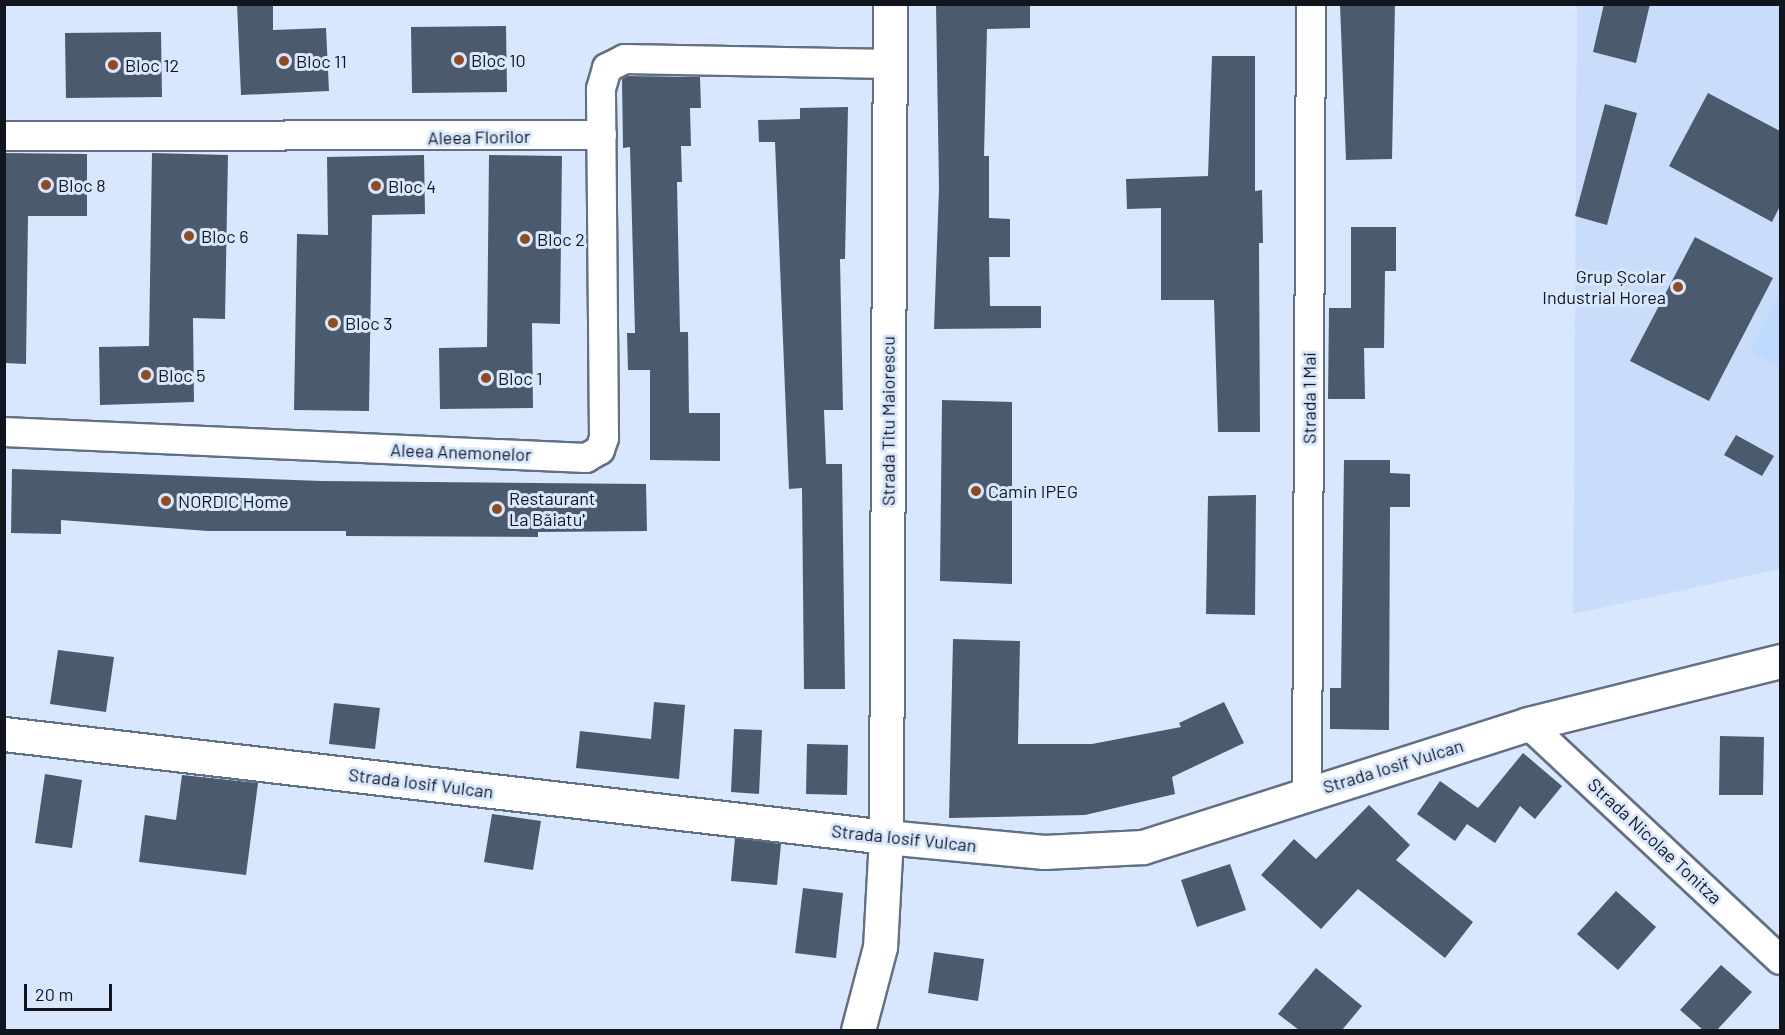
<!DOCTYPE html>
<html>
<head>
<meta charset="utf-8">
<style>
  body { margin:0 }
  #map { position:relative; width:1785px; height:1035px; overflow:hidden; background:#d8e7fe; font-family:Barlow,sans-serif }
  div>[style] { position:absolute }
  .built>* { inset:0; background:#c9ddfa }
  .green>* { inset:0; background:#bed8fe }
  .building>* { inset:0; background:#4c5a6d }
  .roads { filter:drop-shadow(2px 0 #627084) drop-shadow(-2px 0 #627084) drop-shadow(0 2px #627084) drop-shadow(0 -2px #627084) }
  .minor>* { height:28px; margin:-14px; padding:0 14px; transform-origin:14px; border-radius:14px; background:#fff }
  .tertiary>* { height:33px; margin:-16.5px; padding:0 16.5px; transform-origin:16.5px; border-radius:16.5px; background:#fff }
  .secondary>* { height:33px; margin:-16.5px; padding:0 16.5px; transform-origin:16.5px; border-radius:16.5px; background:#fff }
  .dots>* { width:16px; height:16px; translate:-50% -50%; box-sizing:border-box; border:3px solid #d8e7fe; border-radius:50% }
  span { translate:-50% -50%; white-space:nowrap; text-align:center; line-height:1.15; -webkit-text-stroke:6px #d8e7fe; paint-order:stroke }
  .poi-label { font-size:18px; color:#11161e }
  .left { translate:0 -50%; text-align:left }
  .right { translate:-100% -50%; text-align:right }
  .street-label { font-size:18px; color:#11161e }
  .frame { position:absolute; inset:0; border:6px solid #11161e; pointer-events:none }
  .scale { position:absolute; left:24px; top:984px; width:88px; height:27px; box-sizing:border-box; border:3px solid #11161e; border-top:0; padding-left:8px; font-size:18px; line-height:21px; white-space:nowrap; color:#11161e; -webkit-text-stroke:4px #d8e7fe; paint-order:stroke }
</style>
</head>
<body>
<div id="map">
  <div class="built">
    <div style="clip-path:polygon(1577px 5px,1780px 5px,1780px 569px,1573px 614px)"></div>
  </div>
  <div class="green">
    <div style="clip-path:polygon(1780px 294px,1780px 367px,1750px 351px)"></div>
  </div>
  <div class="building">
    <div style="clip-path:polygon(237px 4px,273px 4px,273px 30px,326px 28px,329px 91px,241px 95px)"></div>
    <div style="clip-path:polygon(936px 4px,1030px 4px,1030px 28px,987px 29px,984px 156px,989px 156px,989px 218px,1010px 219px,1010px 257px,989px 257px,990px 306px,1041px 306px,1041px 328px,934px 329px,939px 188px)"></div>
    <div style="clip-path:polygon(1340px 4px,1395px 4px,1392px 159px,1346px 160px)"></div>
    <div style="clip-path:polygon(1604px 4px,1650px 4px,1636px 63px,1593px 52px)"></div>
    <div style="clip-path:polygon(506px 26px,507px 92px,412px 93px,411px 27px)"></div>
    <div style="clip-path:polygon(161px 32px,162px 97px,66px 98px,65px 33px)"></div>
    <div style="clip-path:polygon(1212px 56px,1255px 56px,1255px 191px,1262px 190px,1263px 243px,1259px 243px,1260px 432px,1218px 432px,1214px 300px,1161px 300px,1161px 208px,1127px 209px,1126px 179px,1208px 176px)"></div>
    <div style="clip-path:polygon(627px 76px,700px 77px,701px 108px,690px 108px,691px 146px,681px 146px,682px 182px,677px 182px,680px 332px,688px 332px,689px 413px,720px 413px,720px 461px,650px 460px,650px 370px,628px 370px,627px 333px,635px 333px,630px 147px,623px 148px,622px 79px)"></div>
    <div style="clip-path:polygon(1708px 93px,1780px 131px,1780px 206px,1772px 222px,1669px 166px)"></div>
    <div style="clip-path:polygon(1605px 104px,1637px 113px,1607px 225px,1575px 216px)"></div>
    <div style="clip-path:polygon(848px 107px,845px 259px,840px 259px,843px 410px,824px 410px,826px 464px,842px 464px,845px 689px,804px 689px,802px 488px,789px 489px,775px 142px,759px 142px,758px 120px,800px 119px,800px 108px)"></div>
    <div style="clip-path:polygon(4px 153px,87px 154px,87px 216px,28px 216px,26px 364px,4px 363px)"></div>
    <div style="clip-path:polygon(152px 153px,228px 155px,225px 319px,193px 318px,194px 402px,100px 405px,99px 347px,149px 346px)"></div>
    <div style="clip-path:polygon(424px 155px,425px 214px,372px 215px,369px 411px,294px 410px,297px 234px,328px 235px,327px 157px)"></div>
    <div style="clip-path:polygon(489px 155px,562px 156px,560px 324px,532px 323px,533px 408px,440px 409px,439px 348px,487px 347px)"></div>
    <div style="clip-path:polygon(1351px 227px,1396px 227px,1396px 271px,1385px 271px,1384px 348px,1364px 348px,1365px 399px,1328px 399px,1329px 308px,1351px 308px)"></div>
    <div style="clip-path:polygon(1695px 237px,1773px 278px,1709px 401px,1630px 361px)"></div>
    <div style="clip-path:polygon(942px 400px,1012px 402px,1012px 584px,940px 581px)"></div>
    <div style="clip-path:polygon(1736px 435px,1774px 456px,1762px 476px,1724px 455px)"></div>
    <div style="clip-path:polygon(1344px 460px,1390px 460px,1390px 473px,1410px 474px,1410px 507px,1390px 507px,1389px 730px,1330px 729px,1330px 688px,1341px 688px)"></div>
    <div style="clip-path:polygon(12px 469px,321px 481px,646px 484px,647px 531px,538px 532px,538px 537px,346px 536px,346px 531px,208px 531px,61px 520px,61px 534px,11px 533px)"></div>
    <div style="clip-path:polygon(1256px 495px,1255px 615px,1206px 614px,1208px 496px)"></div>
    <div style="clip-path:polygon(953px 639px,1020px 641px,1018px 744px,1092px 744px,1181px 727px,1179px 723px,1224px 702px,1244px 743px,1172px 777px,1175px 794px,1085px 815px,949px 818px)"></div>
    <div style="clip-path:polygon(58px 650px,114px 657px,106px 712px,50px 704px)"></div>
    <div style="clip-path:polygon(654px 702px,685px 705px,679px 779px,576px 768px,580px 731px,651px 739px)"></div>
    <div style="clip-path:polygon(334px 703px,380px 708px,375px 749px,329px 744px)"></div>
    <div style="clip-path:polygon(734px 729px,762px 730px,759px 794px,731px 792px)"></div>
    <div style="clip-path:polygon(1720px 736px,1764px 737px,1763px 795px,1719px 795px)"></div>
    <div style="clip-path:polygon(807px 744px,848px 745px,847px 795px,806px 794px)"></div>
    <div style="clip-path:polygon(1523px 753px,1562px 786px,1535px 819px,1520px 806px,1495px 843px,1467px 824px,1455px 841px,1417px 814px,1440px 781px,1478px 808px)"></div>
    <div style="clip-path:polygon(45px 774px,82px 780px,72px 848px,35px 843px)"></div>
    <div style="clip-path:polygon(182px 775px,258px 783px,246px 875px,139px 862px,145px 815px,176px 820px)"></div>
    <div style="clip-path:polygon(1369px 805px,1410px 845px,1396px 860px,1473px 922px,1445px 958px,1358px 889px,1321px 929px,1261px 875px,1294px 839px,1316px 859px)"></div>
    <div style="clip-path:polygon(492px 814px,541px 821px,533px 870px,484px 862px)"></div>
    <div style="clip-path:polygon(735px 838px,781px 844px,777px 885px,731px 881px)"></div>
    <div style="clip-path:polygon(1230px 864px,1246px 910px,1197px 927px,1181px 880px)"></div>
    <div style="clip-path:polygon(803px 888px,843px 893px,836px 958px,795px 953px)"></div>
    <div style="clip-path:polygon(1616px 891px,1656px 927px,1618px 970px,1577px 934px)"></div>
    <div style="clip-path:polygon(934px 952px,984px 959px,978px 1001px,928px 993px)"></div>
    <div style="clip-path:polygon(1721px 965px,1752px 992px,1717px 1030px,1703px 1030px,1680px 1010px)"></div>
    <div style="clip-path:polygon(1316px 968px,1362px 1006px,1342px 1030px,1299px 1030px,1278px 1014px)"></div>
  </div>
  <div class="roads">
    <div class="minor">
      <div style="left:4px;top:136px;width:598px;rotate:-0.1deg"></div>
      <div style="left:4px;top:432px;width:583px;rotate:2.56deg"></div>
      <div style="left:586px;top:458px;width:16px;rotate:-30deg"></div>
      <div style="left:600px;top:450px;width:13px;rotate:-72deg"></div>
      <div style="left:604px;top:438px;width:349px;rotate:-90.5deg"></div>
      <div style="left:601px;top:89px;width:22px;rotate:-74deg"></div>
      <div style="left:607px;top:68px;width:20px;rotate:-27deg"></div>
      <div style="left:625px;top:59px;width:265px;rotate:1.1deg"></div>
      <div style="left:1528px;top:724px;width:345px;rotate:43.1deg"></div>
      <div style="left:1307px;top:792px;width:788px;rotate:-89.71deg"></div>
    </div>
    <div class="tertiary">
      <div style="left:4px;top:734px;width:888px;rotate:6.66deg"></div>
      <div style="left:886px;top:837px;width:110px;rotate:93.1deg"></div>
      <div style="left:880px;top:947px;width:86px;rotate:104.8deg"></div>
    </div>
    <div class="secondary">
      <div style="left:890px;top:4px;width:833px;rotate:90.28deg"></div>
      <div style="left:886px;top:837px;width:159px;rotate:5.4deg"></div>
      <div style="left:1044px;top:852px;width:99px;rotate:-2.9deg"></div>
      <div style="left:1143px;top:847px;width:404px;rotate:-17.7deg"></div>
      <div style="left:1528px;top:724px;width:260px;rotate:-14deg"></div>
    </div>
  </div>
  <div class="dots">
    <div style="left:459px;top:60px;background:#904b22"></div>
    <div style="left:284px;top:61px;background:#904b22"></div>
    <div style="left:113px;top:65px;background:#904b22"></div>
    <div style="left:46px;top:185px;background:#904b22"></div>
    <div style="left:376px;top:186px;background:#904b22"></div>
    <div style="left:189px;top:236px;background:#904b22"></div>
    <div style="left:525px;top:239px;background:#904b22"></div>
    <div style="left:1678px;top:287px;background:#904b22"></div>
    <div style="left:333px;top:323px;background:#904b22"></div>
    <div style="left:146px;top:375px;background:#904b22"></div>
    <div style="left:486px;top:378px;background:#904b22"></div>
    <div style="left:976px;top:491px;background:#904b22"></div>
    <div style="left:166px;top:501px;background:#904b22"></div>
    <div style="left:497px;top:509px;background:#904b22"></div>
  </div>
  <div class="poi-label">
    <span class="left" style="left:471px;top:60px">Bloc 10</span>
    <span class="left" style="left:296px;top:61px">Bloc 11</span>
    <span class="left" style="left:125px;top:65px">Bloc 12</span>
    <span class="left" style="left:58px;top:185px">Bloc 8</span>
    <span class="left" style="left:388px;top:186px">Bloc 4</span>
    <span class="left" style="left:201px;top:236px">Bloc 6</span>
    <span class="left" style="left:537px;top:239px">Bloc 2</span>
    <span class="right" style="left:1666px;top:287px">Grup Școlar<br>Industrial Horea</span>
    <span class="left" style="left:345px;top:323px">Bloc 3</span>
    <span class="left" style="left:158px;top:375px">Bloc 5</span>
    <span class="left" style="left:498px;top:378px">Bloc 1</span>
    <span class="left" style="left:988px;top:491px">Camin IPEG</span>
    <span class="left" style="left:509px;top:509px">Restaurant<br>La Băiatu'</span>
    <span class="left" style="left:178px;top:501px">NORDIC Home</span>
  </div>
  <div class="street-label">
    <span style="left:479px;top:137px;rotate:-1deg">Aleea Florilor</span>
    <span style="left:1309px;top:398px;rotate:-90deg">Strada 1 Mai</span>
    <span style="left:888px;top:421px;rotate:-90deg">Strada Titu Maiorescu</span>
    <span style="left:461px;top:452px;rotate:2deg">Aleea Anemonelor</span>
    <span style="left:1393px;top:766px;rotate:-17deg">Strada Iosif Vulcan</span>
    <span style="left:421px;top:783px;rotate:7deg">Strada Iosif Vulcan</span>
    <span style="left:904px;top:838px;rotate:6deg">Strada Iosif Vulcan</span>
    <span style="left:1655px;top:841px;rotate:43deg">Strada Nicolae Tonitza</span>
  </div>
  <div class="frame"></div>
  <div class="scale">20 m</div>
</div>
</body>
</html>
